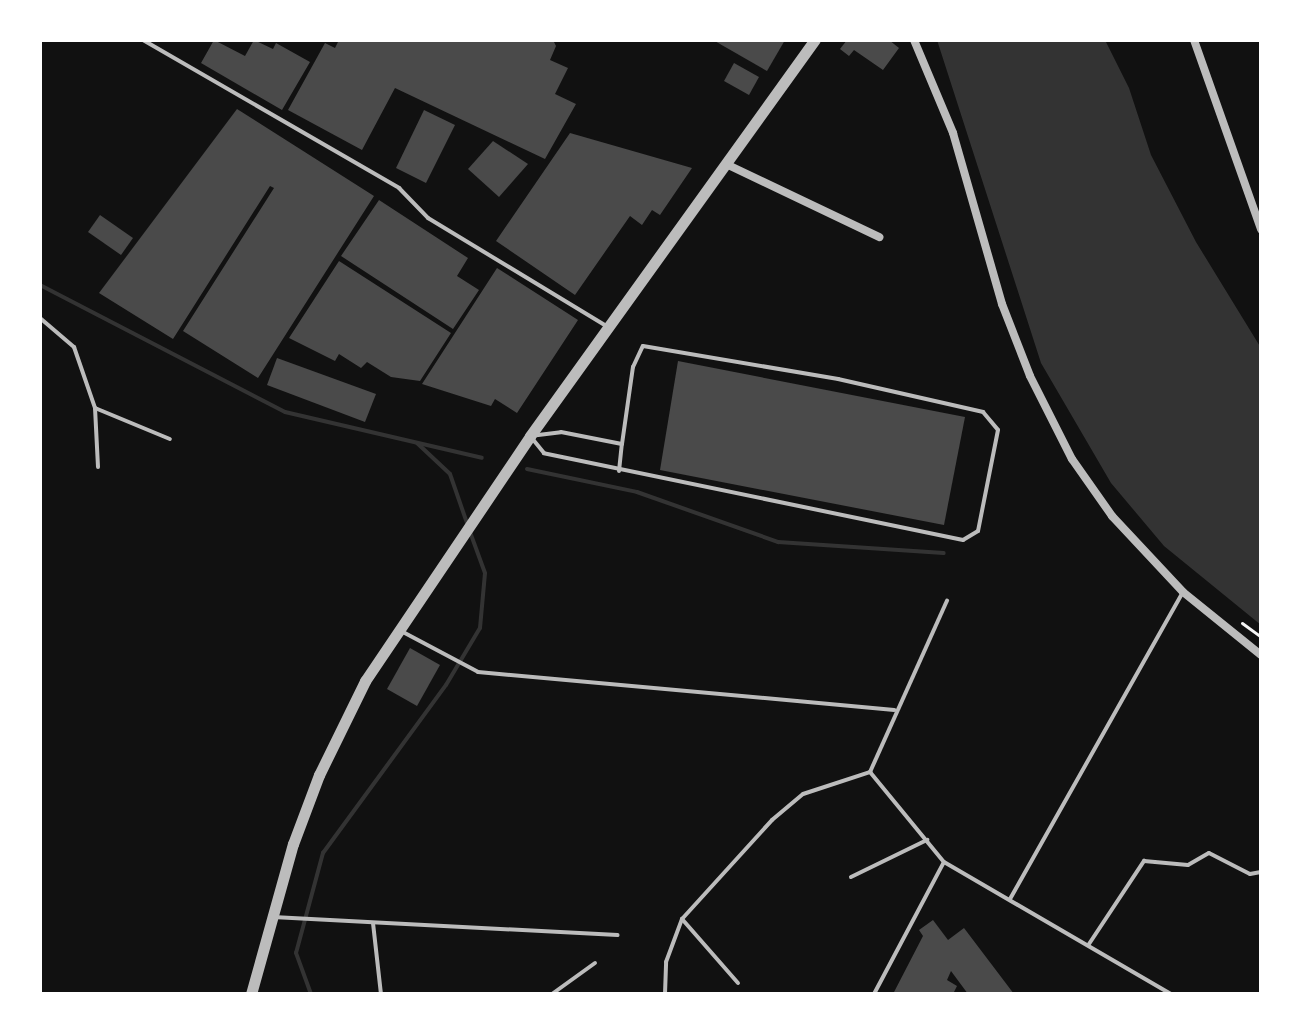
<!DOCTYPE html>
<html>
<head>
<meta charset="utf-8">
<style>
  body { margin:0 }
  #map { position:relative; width:1301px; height:1034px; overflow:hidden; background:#111; font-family:"Noto Sans",sans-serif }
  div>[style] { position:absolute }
  .water>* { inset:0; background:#333 }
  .stream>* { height:4px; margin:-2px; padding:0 2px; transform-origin:2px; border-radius:2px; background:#333 }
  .building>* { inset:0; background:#4a4a4a }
  .path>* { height:3px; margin:-1.5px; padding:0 1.5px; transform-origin:1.5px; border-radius:1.5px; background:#f5f5f5 }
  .service>* { height:4px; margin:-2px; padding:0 2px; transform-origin:2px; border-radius:2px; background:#bcbcbc }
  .minor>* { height:8px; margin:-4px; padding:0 4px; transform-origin:4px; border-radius:4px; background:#bcbcbc }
  .tertiary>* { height:11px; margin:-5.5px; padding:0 5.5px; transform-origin:5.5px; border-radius:5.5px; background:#bcbcbc }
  span { translate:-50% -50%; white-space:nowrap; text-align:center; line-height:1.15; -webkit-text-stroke:7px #fff; paint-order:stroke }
  .frame { position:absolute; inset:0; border:42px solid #fff; pointer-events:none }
</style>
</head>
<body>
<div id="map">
  <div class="water">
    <div style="clip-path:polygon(937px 40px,1105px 40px,1129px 88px,1151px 155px,1196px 242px,1261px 348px,1261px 625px,1164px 546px,1111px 483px,1041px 363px)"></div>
  </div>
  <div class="stream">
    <div style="left:40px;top:285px;width:276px;rotate:27.4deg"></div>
    <div style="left:285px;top:412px;width:202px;rotate:13.1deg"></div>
    <div style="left:417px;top:443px;width:45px;rotate:43.2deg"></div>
    <div style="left:450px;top:474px;width:52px;rotate:70.9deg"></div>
    <div style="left:527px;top:469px;width:112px;rotate:11.8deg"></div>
    <div style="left:637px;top:492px;width:150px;rotate:19.5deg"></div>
    <div style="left:778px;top:542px;width:166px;rotate:3.8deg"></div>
    <div style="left:311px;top:994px;width:44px;rotate:-110.1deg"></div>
    <div style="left:296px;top:953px;width:104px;rotate:-74.9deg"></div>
    <div style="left:323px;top:853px;width:208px;rotate:-53.8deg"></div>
    <div style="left:446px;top:685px;width:66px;rotate:-59.2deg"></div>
    <div style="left:480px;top:628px;width:55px;rotate:-84.8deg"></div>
    <div style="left:485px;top:573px;width:44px;rotate:-110.1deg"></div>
  </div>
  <div class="building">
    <div style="clip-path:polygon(214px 40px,245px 56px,254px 40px,273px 49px,276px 43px,310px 62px,282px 110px,201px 63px)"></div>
    <div style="clip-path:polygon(339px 40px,553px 40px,556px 46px,550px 60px,568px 68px,555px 94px,576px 104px,545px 159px,395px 88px,362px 150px,288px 110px,325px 43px,335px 48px)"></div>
    <div style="clip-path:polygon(713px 40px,785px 40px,767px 71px)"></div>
    <div style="clip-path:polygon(847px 40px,889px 40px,899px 48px,883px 70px,854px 50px,849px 56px,840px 49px)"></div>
    <div style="clip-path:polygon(734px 63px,759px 77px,749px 95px,724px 81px)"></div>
    <div style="clip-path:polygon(237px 109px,374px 196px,258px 378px,183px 331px,274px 188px,270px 186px,173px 339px,99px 293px)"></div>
    <div style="clip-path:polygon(424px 110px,455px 125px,426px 183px,396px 168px)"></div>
    <div style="clip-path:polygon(570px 133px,692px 168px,660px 215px,652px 210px,642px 225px,630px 216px,575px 295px,496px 241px)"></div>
    <div style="clip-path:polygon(493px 141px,528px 164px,499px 197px,468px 169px)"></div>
    <div style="clip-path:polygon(379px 200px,468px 258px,457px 276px,479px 290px,453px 329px,341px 256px)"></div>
    <div style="clip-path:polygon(100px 215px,133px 238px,121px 255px,88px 232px)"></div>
    <div style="clip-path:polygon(339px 261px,451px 333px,420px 381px,391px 377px,367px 362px,361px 368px,339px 354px,335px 361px,289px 338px)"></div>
    <div style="clip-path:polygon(497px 268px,578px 320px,517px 413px,495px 399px,491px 406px,422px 384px)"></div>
    <div style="clip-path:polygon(277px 358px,376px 394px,365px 422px,267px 385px)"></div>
    <div style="clip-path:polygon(678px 361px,965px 417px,944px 525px,660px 470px)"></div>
    <div style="clip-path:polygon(410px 648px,440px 665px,417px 706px,387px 689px)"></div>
    <div style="clip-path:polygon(933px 920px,948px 940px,964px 928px,1014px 994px,968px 994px,951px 971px,947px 980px,957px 986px,953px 994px,893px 994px,923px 936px,919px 930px)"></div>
  </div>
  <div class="path">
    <div style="left:1242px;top:623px;width:24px;rotate:36deg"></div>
  </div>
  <div class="service">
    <div style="left:143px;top:40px;width:296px;rotate:30deg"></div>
    <div style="left:399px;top:188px;width:42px;rotate:46deg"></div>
    <div style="left:428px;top:218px;width:208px;rotate:31.2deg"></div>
    <div style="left:40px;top:318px;width:45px;rotate:40.5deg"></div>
    <div style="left:74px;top:347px;width:65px;rotate:71deg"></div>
    <div style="left:643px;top:346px;width:198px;rotate:9.6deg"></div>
    <div style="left:838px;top:379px;width:149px;rotate:12.8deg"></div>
    <div style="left:983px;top:412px;width:23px;rotate:50deg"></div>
    <div style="left:998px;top:430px;width:103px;rotate:101.2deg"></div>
    <div style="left:978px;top:531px;width:17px;rotate:149deg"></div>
    <div style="left:963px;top:540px;width:428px;rotate:-168.3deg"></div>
    <div style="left:544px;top:453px;width:22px;rotate:-129deg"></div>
    <div style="left:530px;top:436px;width:31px;rotate:-7deg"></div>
    <div style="left:561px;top:432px;width:62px;rotate:11.1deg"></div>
    <div style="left:622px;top:444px;width:78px;rotate:-81.9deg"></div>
    <div style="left:633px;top:367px;width:23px;rotate:-65deg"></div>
    <div style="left:98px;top:467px;width:59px;rotate:-92.9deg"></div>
    <div style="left:95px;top:408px;width:81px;rotate:22.5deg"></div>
    <div style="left:619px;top:471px;width:27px;rotate:-84deg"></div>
    <div style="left:401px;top:631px;width:87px;rotate:28deg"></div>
    <div style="left:478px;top:672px;width:418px;rotate:5.2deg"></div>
    <div style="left:870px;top:772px;width:117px;rotate:50.6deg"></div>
    <div style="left:944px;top:862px;width:263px;rotate:30.2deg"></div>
    <div style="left:870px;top:772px;width:188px;rotate:-65.8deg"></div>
    <div style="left:851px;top:877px;width:85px;rotate:-26deg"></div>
    <div style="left:1010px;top:899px;width:352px;rotate:-60.6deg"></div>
    <div style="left:273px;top:917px;width:345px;rotate:3deg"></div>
    <div style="left:682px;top:919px;width:85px;rotate:48.8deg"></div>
    <div style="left:373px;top:923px;width:71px;rotate:83.6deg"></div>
    <div style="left:1089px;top:944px;width:100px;rotate:-56.5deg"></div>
    <div style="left:1144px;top:861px;width:44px;rotate:5.2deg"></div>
    <div style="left:1188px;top:865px;width:24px;rotate:-30deg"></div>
    <div style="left:1209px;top:853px;width:46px;rotate:27.1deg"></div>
    <div style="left:1250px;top:874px;width:11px;rotate:-10deg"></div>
    <div style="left:552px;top:994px;width:53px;rotate:-35.8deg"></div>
    <div style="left:665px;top:994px;width:32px;rotate:-88deg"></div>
    <div style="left:666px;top:962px;width:46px;rotate:-69.6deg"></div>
    <div style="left:682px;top:919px;width:134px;rotate:-47.7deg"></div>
    <div style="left:772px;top:820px;width:40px;rotate:-40deg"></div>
    <div style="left:803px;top:794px;width:71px;rotate:-18.2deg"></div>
    <div style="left:874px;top:994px;width:149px;rotate:-62.1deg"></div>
  </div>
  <div class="minor">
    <div style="left:914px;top:40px;width:101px;rotate:67.2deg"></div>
    <div style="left:953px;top:133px;width:178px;rotate:74deg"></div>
    <div style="left:1002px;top:304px;width:77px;rotate:68.7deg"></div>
    <div style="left:1030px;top:376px;width:93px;rotate:63.2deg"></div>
    <div style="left:1072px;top:459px;width:70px;rotate:54.9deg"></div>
    <div style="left:1112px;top:516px;width:104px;rotate:46.9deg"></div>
    <div style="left:1183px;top:592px;width:100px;rotate:38.9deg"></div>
    <div style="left:1194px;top:40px;width:201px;rotate:70.5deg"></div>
    <div style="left:726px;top:164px;width:170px;rotate:25.5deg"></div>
  </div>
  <div class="tertiary">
    <div style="left:251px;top:994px;width:156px;rotate:-74.4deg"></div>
    <div style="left:293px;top:844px;width:74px;rotate:-69.4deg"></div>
    <div style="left:319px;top:775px;width:105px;rotate:-63.9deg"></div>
    <div style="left:365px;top:681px;width:295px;rotate:-56deg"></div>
    <div style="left:530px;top:436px;width:488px;rotate:-54.3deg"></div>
  </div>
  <div class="frame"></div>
</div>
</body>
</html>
